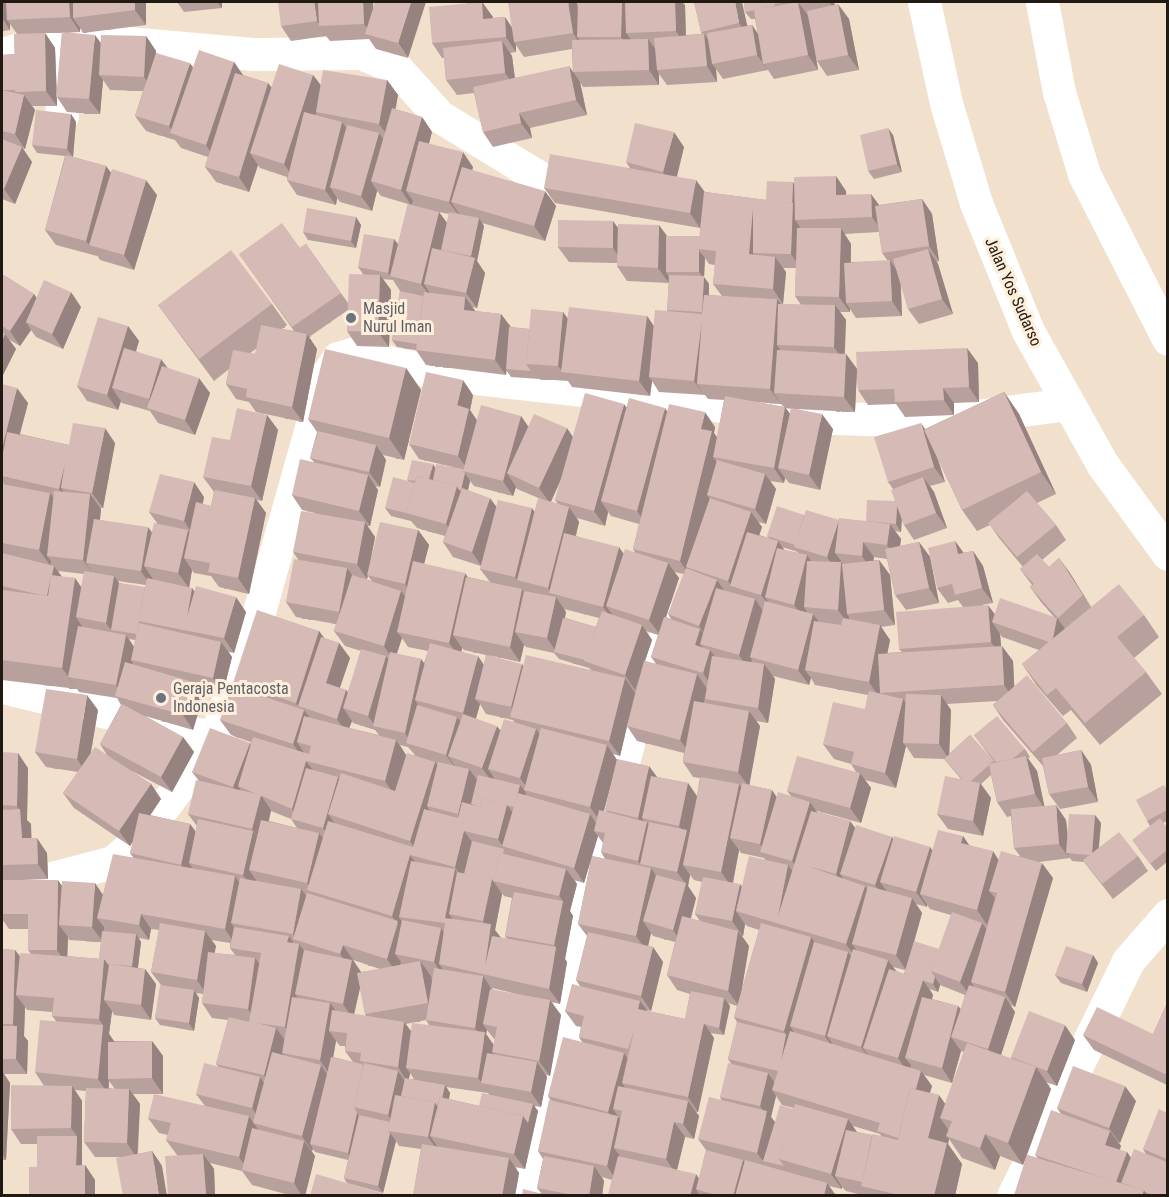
<!DOCTYPE html>
<html>
<head>
<meta charset="utf-8">
<style>
  body { margin:0 }
  #map { position:relative; width:1169px; height:1197px; overflow:hidden; background:#f1e1cc; font-family:"Roboto Condensed",sans-serif }
  div>[style] { position:absolute }
  .minor>* { height:33px; margin:-16.5px; padding:0 16.5px; transform-origin:16.5px; border-radius:16.5px; background:#fff }
  .primary>* { height:33px; margin:-16.5px; padding:0 16.5px; transform-origin:16.5px; border-radius:16.5px; background:#fff }
  .wall>* { inset:0; background:#b8a09c }
  .shaded-wall>* { inset:0; background:#96827f }
  .building>* { inset:0; background:#d6bab5 }
  .dots>* { width:16px; height:16px; translate:-50% -50%; box-sizing:border-box; border:3px solid #ffeed9; border-radius:50% }
  span { translate:-50% -50%; white-space:nowrap; text-align:center; line-height:1.15; -webkit-text-stroke:6px #ffeed9; paint-order:stroke }
  .street-label { font-size:16px; color:#201a13 }
  .worship-label { font-size:16px; color:#5b616d }
  .left { translate:0 -50%; text-align:left }
  .frame { position:absolute; inset:0; border:3px solid #201a13; pointer-events:none }
</style>
</head>
<body>
<div id="map">
  <div class="minor">
    <div style="left:2px;top:54px;width:59px;rotate:-16.6deg"></div>
    <div style="left:59px;top:37px;width:194px;rotate:5deg"></div>
    <div style="left:252px;top:54px;width:109px;rotate:-0.5deg"></div>
    <div style="left:361px;top:53px;width:38px;rotate:23deg"></div>
    <div style="left:396px;top:68px;width:64px;rotate:48.1deg"></div>
    <div style="left:439px;top:116px;width:123px;rotate:31.4deg"></div>
    <div style="left:60px;top:60px;width:56px;rotate:88deg"></div>
    <div style="left:2px;top:687px;width:219px;rotate:13.5deg"></div>
    <div style="left:2px;top:891px;width:115px;rotate:-14.6deg"></div>
    <div style="left:113px;top:862px;width:35px;rotate:-41deg"></div>
    <div style="left:139px;top:839px;width:126px;rotate:-53deg"></div>
    <div style="left:215px;top:738px;width:138px;rotate:-70.9deg"></div>
    <div style="left:260px;top:608px;width:239px;rotate:-74.2deg"></div>
    <div style="left:325px;top:378px;width:24px;rotate:-57deg"></div>
    <div style="left:338px;top:358px;width:14px;rotate:-17deg"></div>
    <div style="left:351px;top:354px;width:100px;rotate:12.1deg"></div>
    <div style="left:449px;top:375px;width:385px;rotate:6.4deg"></div>
    <div style="left:832px;top:418px;width:106px;rotate:1.6deg"></div>
    <div style="left:938px;top:421px;width:131px;rotate:-7.5deg"></div>
    <div style="left:526px;top:1196px;width:135px;rotate:-74.5deg"></div>
    <div style="left:562px;top:1066px;width:129px;rotate:-82.4deg"></div>
    <div style="left:579px;top:938px;width:119px;rotate:-76.4deg"></div>
    <div style="left:607px;top:822px;width:143px;rotate:-75deg"></div>
    <div style="left:644px;top:684px;width:70px;rotate:-65.6deg"></div>
    <div style="left:1013px;top:1196px;width:262px;rotate:-63.9deg"></div>
    <div style="left:1128px;top:961px;width:61px;rotate:-49deg"></div>
  </div>
  <div class="primary">
    <div style="left:924px;top:2px;width:103px;rotate:77.7deg"></div>
    <div style="left:946px;top:103px;width:104px;rotate:73.3deg"></div>
    <div style="left:976px;top:203px;width:138px;rotate:67.9deg"></div>
    <div style="left:1028px;top:331px;width:154px;rotate:60.8deg"></div>
    <div style="left:1103px;top:465px;width:110px;rotate:53.9deg"></div>
    <div style="left:1042px;top:2px;width:92px;rotate:79.3deg"></div>
    <div style="left:1059px;top:92px;width:86px;rotate:73deg"></div>
    <div style="left:1084px;top:174px;width:185px;rotate:63deg"></div>
  </div>
  <div class="wall">
    <div style="clip-path:polygon(evenodd,2px 2px,146px 2px,146px 25px,83px 33px,80px 28px,80px 32px,63px 33px,100px 43px,146px 36px,156px 51px,156px 53px,193px 68px,234px 62px,243px 75px,268px 83px,271px 87px,313px 75px,321px 85px,387px 80px,398px 95px,395px 109px,422px 117px,432px 132px,429px 144px,473px 167px,472px 170px,556px 206px,545px 241px,482px 223px,484px 226px,477px 261px,485px 273px,477px 308px,472px 307px,475px 311px,501px 314px,511px 327px,529px 329px,563px 312px,568px 319px,647px 316px,654px 326px,667px 311px,669px 283px,627px 281px,617px 266px,617px 263px,569px 262px,558px 247px,618px 228px,667px 236px,700px 236px,700px 228px,555px 203px,544px 188px,630px 168px,626px 162px,684px 147px,677px 177px,705px 192px,766px 200px,793px 182px,794px 184px,846px 191px,846px 195px,879px 205px,922px 199px,932px 214px,939px 261px,937px 262px,938px 264px,953px 314px,919px 324px,908px 309px,901px 284px,902px 316px,856px 318px,850px 309px,850px 312px,840px 312px,846px 320px,845px 354px,846px 354px,857px 369px,978px 363px,979px 402px,954px 403px,954px 415px,905px 417px,896px 404px,868px 405px,858px 390px,857px 369px,855px 412px,796px 409px,833px 429px,820px 490px,789px 483px,785px 478px,784px 483px,770px 481px,776px 489px,766px 524px,758px 522px,762px 527px,759px 535px,769px 538px,767px 536px,804px 515px,839px 520px,866px 521px,895px 501px,893px 489px,888px 482px,925px 429px,1004px 392px,1019px 414px,1056px 494px,1037px 503px,1056px 525px,1066px 540px,1042px 560px,1049px 567px,1059px 558px,1091px 607px,1144px 615px,1159px 637px,1134px 658px,1146px 672px,1162px 694px,1100px 745px,1071px 710px,1063px 716px,1037px 686px,1022px 664px,1039px 650px,1002px 637px,1000px 634px,1001px 646px,1013px 661px,1014px 686px,1067px 723px,1077px 738px,1057px 755px,1081px 750px,1091px 765px,1098px 802px,1060px 809px,1049px 794px,1043px 766px,1003px 720px,993px 705px,997px 701px,947px 704px,951px 710px,949px 754px,970px 735px,995px 763px,974px 735px,1025px 749px,1030px 757px,1028px 758px,1037px 771px,1044px 806px,1066px 820px,1068px 835px,1095px 815px,1101px 823px,1099px 848px,1138px 856px,1148px 871px,1113px 899px,1084px 862px,1072px 861px,1070px 858px,1039px 862px,1053px 878px,1015px 1007px,1010px 1005px,1015px 1012px,1001px 1055px,1012px 1059px,1011px 1057px,1075px 1040px,1057px 1086px,1046px 1082px,1051px 1089px,1027px 1155px,1038px 1158px,1035px 1155px,1061px 1114px,1057px 1108px,1136px 1101px,1120px 1143px,1118px 1142px,1121px 1146px,1119px 1150px,1127px 1152px,1131px 1158px,1146px 1154px,1143px 1149px,1167px 1113px,1167px 1196px,1014px 1196px,1027px 1155px,1023px 1165px,1000px 1156px,995px 1170px,962px 1158px,949px 1139px,948px 1144px,962px 1164px,955px 1196px,866px 1196px,846px 1191px,842px 1187px,842px 1189px,829px 1186px,836px 1195px,837px 1196px,608px 1196px,612px 1180px,602px 1177px,604px 1181px,602px 1196px,522px 1196px,541px 1193px,537px 1188px,543px 1159px,538px 1151px,551px 1101px,548px 1096px,582px 1042px,579px 1037px,581px 1027px,576px 1026px,565px 1011px,580px 986px,576px 980px,587px 936px,578px 924px,591px 860px,584px 883px,574px 880px,577px 884px,570px 911px,573px 916px,565px 959px,567px 962px,560px 1004px,551px 1002px,561px 1015px,550px 1076px,546px 1075px,547px 1077px,541px 1107px,534px 1106px,538px 1111px,525px 1169px,515px 1167px,519px 1173px,515px 1196px,413px 1196px,421px 1149px,399px 1146px,396px 1141px,383px 1193px,347px 1183px,344px 1178px,348px 1160px,315px 1152px,313px 1149px,312px 1151px,311px 1150px,315px 1156px,305px 1196px,293px 1196px,252px 1185px,242px 1171px,210px 1163px,214px 1169px,215px 1196px,168px 1196px,177px 1155px,166px 1140px,168px 1135px,159px 1133px,148px 1118px,205px 1106px,196px 1094px,218px 1066px,216px 1064px,228px 1020px,212px 1018px,202px 1003px,203px 994px,196px 993px,199px 998px,194px 1031px,160px 1025px,155px 1018px,161px 985px,151px 972px,159px 930px,151px 929px,149px 940px,139px 938px,141px 942px,138px 968px,145px 969px,156px 984px,151px 1020px,114px 1015px,112px 1011px,109px 1034px,113px 1041px,152px 1041px,163px 1056px,163px 1094px,133px 1094px,140px 1104px,138px 1154px,152px 1151px,162px 1166px,119px 1157px,95px 1157px,84px 1142px,86px 1091px,75px 1090px,82px 1101px,82px 1166px,85px 1165px,95px 1180px,37px 1167px,37px 1144px,21px 1144px,11px 1129px,44px 1086px,35px 1072px,56px 1021px,52px 1016px,52px 1012px,27px 1010px,25px 1007px,24px 1036px,28px 1041px,27px 1074px,4px 1074px,10px 1083px,6px 1160px,2px 1160px,2px 949px,15px 950px,20px 956px,31px 954px,28px 950px,28px 929px,9px 929px,2px 919px,2px 752px,28px 768px,27px 820px,31px 824px,31px 838px,47px 853px,48px 879px,22px 880px,61px 885px,103px 894px,133px 857px,130px 853px,133px 841px,130px 846px,74px 808px,63px 793px,78px 772px,46px 767px,35px 752px,98px 710px,91px 753px,107px 755px,100px 744px,121px 705px,117px 698px,79px 692px,77px 689px,2px 680px,2px 484px,4px 484px,2px 481px,2px 384px,28px 403px,20px 434px,69px 445px,115px 443px,103px 508px,99px 508px,101px 509px,100px 520px,152px 532px,157px 523px,149px 512px,204px 497px,203px 504px,211px 506px,214px 492px,203px 477px,230px 440px,267px 415px,278px 430px,262px 501px,257px 500px,266px 513px,249px 594px,219px 587px,211px 576px,194px 573px,192px 570px,189px 587px,194px 591px,246px 612px,234px 653px,229px 652px,232px 657px,223px 693px,197px 688px,203px 697px,193px 730px,145px 716px,183px 737px,194px 752px,172px 792px,130px 770px,151px 784px,161px 799px,150px 815px,190px 824px,196px 832px,197px 826px,188px 814px,199px 781px,192px 772px,250px 743px,251px 744px,251px 742px,231px 735px,220px 720px,236px 688px,233px 683px,319px 631px,324px 638px,339px 643px,350px 658px,340px 688px,346px 690px,348px 692px,361px 651px,345px 646px,334px 631px,336px 624px,296px 617px,286px 602px,298px 559px,293px 552px,315px 513px,302px 510px,292px 495px,314px 462px,310px 458px,317px 432px,308px 419px,406px 368px,421px 390px,404px 460px,383px 455px,386px 460px,380px 487px,375px 486px,378px 490px,370px 526px,367px 526px,375px 537px,370px 563px,418px 530px,429px 545px,424px 564px,468px 577px,490px 582px,480px 569px,481px 566px,453px 557px,443px 542px,445px 536px,417px 528px,411px 521px,391px 516px,385px 508px,408px 481px,407px 480px,435px 468px,453px 467px,419px 459px,409px 444px,473px 395px,470px 410px,477px 420px,521px 416px,528px 426px,573px 437px,627px 407px,667px 411px,715px 427px,714px 433px,717px 438px,724px 400px,708px 399px,705px 395px,659px 392px,652px 381px,650px 396px,572px 387px,568px 381px,511px 377px,506px 370px,506px 375px,426px 365px,416px 350px,397px 347px,392px 340px,400px 291px,393px 280px,383px 279px,391px 290px,389px 347px,357px 346px,347px 331px,348px 310px,309px 337px,317px 349px,303px 422px,256px 412px,249px 402px,236px 399px,226px 384px,229px 369px,214px 381px,158px 305px,272px 304px,287px 325px,282px 329px,294px 331px,239px 254px,300px 248px,306px 244px,348px 303px,363px 274px,358px 267px,394px 239px,398px 244px,408px 204px,381px 196px,377px 191px,372px 211px,340px 202px,337px 198px,336px 205px,297px 195px,287px 180px,287px 177px,260px 168px,258px 165px,249px 192px,216px 182px,205px 167px,208px 157px,181px 148px,175px 140px,146px 131px,135px 116px,143px 91px,110px 90px,103px 80px,100px 114px,67px 112px,57px 97px,57px 106px,32px 106px,35px 110px,25px 149px,22px 148px,32px 162px,15px 204px,2px 199px,2px 55px,15px 54px,17px 34px,10px 24px,10px 30px,2px 31px,2px 2px,45px 33px,62px 33px,57px 96px,55px 48px,45px 33px,2px 2px,439px 212px,449px 214px,447px 223px,439px 212px,2px 2px,879px 232px,882px 253px,888px 261px,851px 262px,851px 244px,844px 234px,879px 232px,2px 2px,705px 258px,709px 264px,715px 265px,713px 284px,722px 296px,709px 295px,709px 284px,704px 277px,705px 258px,2px 2px,783px 268px,796px 268px,795px 296px,801px 305px,781px 304px,780px 304px,783px 304px,786px 272px,783px 268px,2px 2px,257px 348px,255px 354px,250px 353px,257px 348px,2px 2px,756px 402px,781px 404px,784px 407px,756px 402px,2px 2px,786px 408px,791px 409px,790px 414px,786px 408px,2px 2px,938px 459px,962px 510px,977px 531px,990px 525px,999px 538px,1023px 567px,1020px 569px,1032px 585px,1030px 587px,1041px 602px,1054px 617px,995px 614px,982px 605px,993px 603px,983px 566px,973px 551px,963px 553px,955px 541px,937px 588px,948px 603px,958px 600px,963px 607px,899px 649px,902px 652px,887px 653px,890px 640px,881px 627px,895px 625px,890px 575px,879px 560px,873px 560px,874px 557px,887px 559px,895px 595px,906px 610px,939px 603px,930px 557px,919px 542px,900px 546px,901px 539px,895px 531px,901px 532px,902px 520px,904px 525px,914px 540px,947px 528px,934px 492px,930px 486px,945px 482px,938px 459px,2px 2px,561px 480px,555px 500px,558px 504px,551px 502px,561px 480px,2px 2px,470px 481px,474px 486px,513px 496px,516px 487px,517px 489px,541px 499px,534px 512px,532px 508px,496px 507px,468px 490px,470px 481px,2px 2px,608px 512px,611px 516px,639px 524px,633px 549px,635px 552px,623px 553px,576px 536px,579px 522px,577px 518px,605px 526px,608px 512px,2px 2px,782px 547px,798px 552px,798px 553px,784px 550px,782px 547px,2px 2px,58px 571px,84px 574px,81px 588px,75px 578px,62px 577px,58px 571px,2px 2px,674px 572px,684px 574px,668px 614px,671px 619px,666px 617px,679px 578px,674px 572px,2px 2px,368px 576px,372px 581px,361px 578px,367px 579px,368px 576px,2px 2px,118px 581px,146px 585px,145px 588px,119px 583px,118px 581px,2px 2px,564px 609px,599px 618px,596px 627px,565px 618px,566px 612px,564px 609px,2px 2px,646px 631px,658px 635px,651px 657px,656px 664px,645px 661px,652px 640px,646px 631px,2px 2px,402px 638px,408px 647px,428px 651px,424px 663px,421px 659px,397px 654px,402px 638px,2px 2px,129px 639px,135px 640px,134px 647px,129px 639px,2px 2px,524px 645px,526px 647px,554px 653px,559px 659px,589px 668px,591px 670px,523px 666px,488px 655px,520px 662px,524px 645px,2px 2px,462px 648px,464px 650px,486px 655px,484px 665px,461px 651px,462px 648px,2px 2px,773px 676px,809px 685px,811px 678px,815px 685px,868px 695px,865px 709px,823px 744px,834px 759px,851px 764px,856px 772px,787px 791px,791px 796px,776px 797px,772px 790px,749px 785px,760px 726px,756px 721px,768px 723px,775px 679px,773px 676px,2px 2px,480px 704px,486px 714px,513px 720px,514px 722px,500px 730px,476px 719px,480px 704px,2px 2px,352px 721px,353px 723px,375px 730px,379px 735px,349px 728px,352px 721px,2px 2px,627px 726px,637px 741px,684px 753px,683px 762px,693px 777px,700px 778px,697px 796px,688px 783px,657px 777px,617px 760px,613px 754px,620px 756px,627px 726px,2px 2px,400px 745px,408px 747px,415px 755px,406px 755px,400px 745px,2px 2px,906px 746px,914px 758px,944px 759px,961px 779px,937px 814px,948px 829px,983px 836px,991px 798px,981px 784px,991px 775px,997px 802px,1007px 817px,1011px 816px,1014px 848px,1020px 856px,998px 860px,969px 845px,963px 836px,932px 850px,930px 847px,893px 839px,892px 837px,855px 828px,850px 821px,817px 812px,817px 811px,861px 823px,871px 788px,865px 780px,896px 788px,906px 746px,2px 2px,615px 771px,605px 810px,607px 812px,604px 811px,615px 771px,2px 2px,271px 811px,291px 819px,297px 828px,269px 821px,271px 811px,2px 2px,598px 836px,603px 843px,601px 852px,605px 859px,592px 856px,598px 836px,2px 2px,739px 850px,741px 853px,764px 858px,765px 859px,742px 887px,733px 883px,739px 850px,2px 2px,690px 875px,694px 880px,702px 882px,695px 914px,700px 921px,691px 919px,696px 898px,688px 886px,690px 875px,2px 2px,501px 892px,504px 896px,512px 898px,505px 936px,507px 939px,501px 938px,495px 930px,502px 894px,501px 892px,2px 2px,916px 904px,927px 907px,927px 905px,930px 909px,951px 915px,939px 949px,913px 946px,922px 913px,916px 904px,2px 2px,745px 924px,747px 926px,759px 930px,741px 993px,749px 946px,742px 936px,743px 936px,745px 924px,2px 2px,651px 933px,653px 936px,675px 942px,667px 975px,677px 990px,690px 994px,685px 1019px,648px 1011px,647px 1010px,651px 1011px,663px 962px,653px 947px,648px 946px,651px 933px,2px 2px,68px 937px,69px 940px,101px 942px,99px 959px,67px 956px,68px 937px,2px 2px,211px 940px,230px 943px,230px 948px,235px 955px,214px 953px,216px 946px,211px 940px,2px 2px,353px 960px,380px 969px,361px 972px,353px 960px,2px 2px,893px 967px,905px 970px,904px 974px,896px 971px,893px 967px,2px 2px,940px 985px,965px 995px,961px 1009px,958px 1006px,932px 999px,933px 995px,930px 989px,938px 992px,940px 985px,2px 2px,360px 987px,365px 1014px,366px 1016px,354px 1014px,360px 987px,2px 2px,492px 988px,509px 992px,520px 995px,493px 990px,492px 988px,2px 2px,728px 1003px,737px 1006px,734px 1017px,737px 1022px,728px 1059px,732px 1065px,720px 1097px,722px 1101px,698px 1139px,706px 1150px,699px 1179px,677px 1170px,685px 1137px,694px 1139px,699px 1116px,696px 1112px,698px 1112px,714px 1038px,710px 1033px,724px 1035px,730px 1006px,728px 1003px,2px 2px,426px 1020px,429px 1025px,411px 1031px,406px 1024px,426px 1020px,2px 2px,487px 1030px,495px 1040px,494px 1045px,486px 1034px,487px 1030px,2px 2px,336px 1041px,340px 1046px,345px 1046px,345px 1051px,353px 1062px,333px 1057px,336px 1041px,2px 2px,961px 1051px,964px 1052px,945px 1104px,939px 1095px,930px 1093px,932px 1086px,924px 1075px,952px 1083px,961px 1051px,2px 2px,410px 1073px,414px 1079px,409px 1079px,410px 1073px,2px 2px,109px 1081px,115px 1089px,109px 1088px,109px 1081px,2px 2px,446px 1087px,488px 1093px,489px 1094px,479px 1106px,449px 1099px,450px 1093px,446px 1087px,2px 2px,776px 1096px,782px 1105px,794px 1108px,775px 1122px,771px 1117px,776px 1096px,2px 2px,853px 1126px,880px 1134px,881px 1136px,872px 1135px,857px 1132px,853px 1126px)"></div>
    <div style="clip-path:polygon(177px 2px,222px 2px,222px 8px,184px 12px)"></div>
    <div style="clip-path:polygon(evenodd,466px 2px,490px 2px,483px 3px,493px 18px,505px 17px,511px 27px,577px 2px,578px 8px,685px 5px,686px 35px,702px 34px,701px 32px,694px 2px,747px 26px,752px 25px,758px 34px,755px 19px,751px 19px,745px 12px,744px 2px,834px 2px,835px 5px,849px 19px,859px 70px,827px 76px,817px 61px,815px 51px,818px 70px,774px 79px,768px 70px,723px 79px,716px 69px,717px 82px,667px 85px,659px 74px,659px 85px,583px 87px,580px 82px,587px 115px,530px 128px,532px 138px,493px 147px,483px 132px,474px 93px,457px 95px,446px 80px,444px 58px,442px 58px,432px 43px,468px 4px,466px 2px,516px 45px,524px 57px,572px 49px,573px 72px,515px 78px,512px 56px,510px 53px,516px 52px,516px 45px)"></div>
    <div style="clip-path:polygon(373px 7px,408px 58px,376px 49px,369px 39px,330px 41px,326px 36px,291px 41px,281px 26px)"></div>
    <div style="clip-path:polygon(71px 114px,76px 122px,73px 157px,106px 166px,111px 173px,157px 195px,134px 270px,100px 260px,97px 255px,97px 256px,56px 245px,45px 230px,65px 156px,37px 153px,32px 145px)"></div>
    <div style="clip-path:polygon(893px 135px,902px 172px,874px 179px,868px 171px)"></div>
    <div style="clip-path:polygon(356px 217px,361px 225px,356px 248px,308px 240px,303px 232px)"></div>
    <div style="clip-path:polygon(2px 274px,34px 294px,36px 298px,81px 307px,63px 349px,36px 337px,31px 330px,20px 346px,8px 339px,16px 349px,2px 377px)"></div>
    <div style="clip-path:polygon(128px 326px,139px 341px,136px 351px,167px 368px,210px 393px,195px 435px,158px 423px,150px 411px,122px 403px,121px 401px,118px 410px,87px 401px,77px 386px)"></div>
    <div style="clip-path:polygon(1167px 789px,1167px 821px,1163px 823px,1167px 828px,1167px 862px,1156px 871px,1138px 848px,1150px 826px,1147px 821px)"></div>
    <div style="clip-path:polygon(1093px 955px,1098px 963px,1087px 992px,1061px 983px,1055px 975px)"></div>
    <div style="clip-path:polygon(1167px 1003px,1167px 1085px,1094px 1050px,1083px 1035px,1153px 1034px)"></div>
  </div>
  <div class="shaded-wall">
    <div style="clip-path:polygon(2px 2px,9px 2px,7px 20px,10px 24px,10px 30px,2px 18px)"></div>
    <div style="clip-path:polygon(69px 2px,79px 2px,73px 18px,80px 28px,80px 32px,70px 17px)"></div>
    <div style="clip-path:polygon(135px 2px,146px 2px,146px 25px,135px 10px)"></div>
    <div style="clip-path:polygon(217px 2px,222px 2px,222px 8px)"></div>
    <div style="clip-path:polygon(314px 2px,323px 2px,320px 26px,317px 21px)"></div>
    <div style="clip-path:polygon(363px 2px,373px 2px,375px 36px,373px 36px,364px 24px)"></div>
    <div style="clip-path:polygon(411px 2px,426px 2px,408px 58px,398px 43px)"></div>
    <div style="clip-path:polygon(482px 2px,493px 17px,494px 34px,483px 19px)"></div>
    <div style="clip-path:polygon(568px 2px,577px 2px,582px 37px,577px 37px,583px 45px,583px 48px,573px 33px)"></div>
    <div style="clip-path:polygon(622px 2px,632px 2px,626px 33px,632px 41px,632px 52px,621px 37px)"></div>
    <div style="clip-path:polygon(675px 2px,682px 2px,685px 5px,686px 46px,676px 31px)"></div>
    <div style="clip-path:polygon(735px 2px,742px 2px,750px 38px,739px 23px)"></div>
    <div style="clip-path:polygon(798px 2px,809px 17px,818px 70px,808px 55px)"></div>
    <div style="clip-path:polygon(829px 2px,834px 2px,836px 11px)"></div>
    <div style="clip-path:polygon(838px 4px,849px 19px,859px 70px,848px 55px)"></div>
    <div style="clip-path:polygon(505px 17px,515px 32px,514px 42px,516px 45px,516px 52px,506px 37px)"></div>
    <div style="clip-path:polygon(752px 25px,762px 40px,763px 64px,768px 70px,757px 55px)"></div>
    <div style="clip-path:polygon(45px 33px,55px 48px,57px 106px,46px 91px)"></div>
    <div style="clip-path:polygon(704px 34px,715px 49px,712px 64px,716px 69px,717px 82px,707px 66px)"></div>
    <div style="clip-path:polygon(95px 35px,106px 50px,99px 75px,103px 80px,100px 114px,89px 99px)"></div>
    <div style="clip-path:polygon(146px 36px,156px 51px,155px 92px,144px 77px)"></div>
    <div style="clip-path:polygon(648px 39px,659px 54px,657px 70px,659px 74px,659px 85px,649px 70px)"></div>
    <div style="clip-path:polygon(502px 41px,512px 56px,516px 88px,505px 73px)"></div>
    <div style="clip-path:polygon(234px 62px,244px 77px,216px 160px,206px 145px)"></div>
    <div style="clip-path:polygon(190px 63px,200px 78px,175px 135px,169px 126px)"></div>
    <div style="clip-path:polygon(569px 66px,580px 82px,587px 115px,576px 100px)"></div>
    <div style="clip-path:polygon(313px 75px,324px 90px,294px 179px,284px 164px)"></div>
    <div style="clip-path:polygon(387px 80px,398px 95px,390px 139px,379px 124px)"></div>
    <div style="clip-path:polygon(268px 83px,279px 98px,250px 153px,258px 165px,249px 192px,239px 177px)"></div>
    <div style="clip-path:polygon(24px 95px,35px 110px,25px 149px,15px 134px)"></div>
    <div style="clip-path:polygon(519px 113px,530px 128px,532px 138px,521px 123px)"></div>
    <div style="clip-path:polygon(71px 114px,76px 122px,73px 157px,67px 149px)"></div>
    <div style="clip-path:polygon(422px 117px,432px 132px,415px 193px,406px 191px,413px 201px,411px 205px,401px 190px)"></div>
    <div style="clip-path:polygon(342px 122px,353px 137px,330px 187px,337px 198px,336px 205px,325px 190px)"></div>
    <div style="clip-path:polygon(888px 128px,893px 135px,902px 172px,897px 164px)"></div>
    <div style="clip-path:polygon(674px 132px,684px 147px,674px 187px,663px 172px)"></div>
    <div style="clip-path:polygon(379px 133px,389px 148px,371px 181px,377px 191px,372px 211px,361px 196px)"></div>
    <div style="clip-path:polygon(22px 147px,32px 162px,15px 204px,4px 189px)"></div>
    <div style="clip-path:polygon(463px 152px,473px 167px,463px 205px,451px 202px,460px 215px,460px 217px,449px 202px)"></div>
    <div style="clip-path:polygon(106px 166px,117px 181px,89px 245px,97px 256px,86px 241px)"></div>
    <div style="clip-path:polygon(836px 176px,846px 191px,847px 210px,836px 195px)"></div>
    <div style="clip-path:polygon(146px 180px,157px 195px,134px 270px,124px 255px)"></div>
    <div style="clip-path:polygon(696px 180px,707px 195px,700px 228px,690px 213px)"></div>
    <div style="clip-path:polygon(793px 182px,798px 190px,795px 220px,803px 231px,801px 269px,791px 254px)"></div>
    <div style="clip-path:polygon(545px 191px,556px 206px,545px 241px,534px 226px)"></div>
    <div style="clip-path:polygon(871px 194px,882px 209px,883px 232px,872px 217px)"></div>
    <div style="clip-path:polygon(922px 199px,932px 214px,939px 261px,929px 246px)"></div>
    <div style="clip-path:polygon(753px 208px,753px 253px,760px 263px,749px 254px)"></div>
    <div style="clip-path:polygon(439px 212px,450px 227px,444px 250px,424px 284px,432px 296px,432px 299px,421px 284px)"></div>
    <div style="clip-path:polygon(356px 217px,361px 225px,356px 248px,351px 241px)"></div>
    <div style="clip-path:polygon(479px 218px,484px 226px,477px 261px,485px 273px,477px 308px,466px 293px,474px 260px,471px 256px)"></div>
    <div style="clip-path:polygon(613px 221px,624px 236px,623px 263px,613px 248px)"></div>
    <div style="clip-path:polygon(659px 225px,670px 240px,666px 272px,669px 277px,669px 283px,658px 268px)"></div>
    <div style="clip-path:polygon(841px 228px,851px 244px,850px 303px,846px 303px,850px 309px,850px 312px,839px 297px)"></div>
    <div style="clip-path:polygon(394px 239px,399px 246px,390px 276px,388px 273px)"></div>
    <div style="clip-path:polygon(928px 249px,938px 264px,953px 314px,942px 299px)"></div>
    <div style="clip-path:polygon(699px 251px,705px 258px,704px 277px,709px 284px,708px 319px,702px 312px,704px 279px,699px 272px)"></div>
    <div style="clip-path:polygon(775px 257px,786px 272px,783px 304px,773px 289px)"></div>
    <div style="clip-path:polygon(890px 260px,900px 275px,902px 316px,892px 301px)"></div>
    <div style="clip-path:polygon(380px 275px,391px 290px,389px 347px,378px 332px)"></div>
    <div style="clip-path:polygon(71px 292px,81px 307px,63px 349px,52px 334px)"></div>
    <div style="clip-path:polygon(34px 294px,44px 309px,26px 322px,31px 330px,20px 346px,10px 331px)"></div>
    <div style="clip-path:polygon(465px 297px,476px 312px,464px 310px)"></div>
    <div style="clip-path:polygon(777px 299px,788px 314px,777px 345px,784px 356px,774px 393px,781px 404px,770px 389px)"></div>
    <div style="clip-path:polygon(835px 305px,846px 320px,844px 362px,834px 347px)"></div>
    <div style="clip-path:polygon(563px 312px,574px 327px,563px 372px,558px 366px)"></div>
    <div style="clip-path:polygon(501px 314px,512px 329px,506px 375px,495px 360px)"></div>
    <div style="clip-path:polygon(647px 316px,657px 331px,649px 377px,652px 381px,650px 396px,639px 381px)"></div>
    <div style="clip-path:polygon(702px 321px,697px 384px,705px 396px,694px 381px)"></div>
    <div style="clip-path:polygon(128px 326px,139px 341px,123px 392px,112px 388px,121px 401px,118px 410px,107px 395px)"></div>
    <div style="clip-path:polygon(5px 334px,16px 349px,2px 377px,2px 341px)"></div>
    <div style="clip-path:polygon(307px 334px,317px 349px,303px 422px,292px 407px)"></div>
    <div style="clip-path:polygon(967px 348px,978px 363px,979px 402px,969px 387px)"></div>
    <div style="clip-path:polygon(846px 354px,857px 369px,855px 412px,844px 397px)"></div>
    <div style="clip-path:polygon(161px 359px,172px 374px,157px 411px,149px 399px)"></div>
    <div style="clip-path:polygon(406px 368px,421px 390px,404px 460px,389px 438px)"></div>
    <div style="clip-path:polygon(199px 378px,210px 393px,195px 435px,185px 420px)"></div>
    <div style="clip-path:polygon(463px 380px,473px 395px,470px 410px,479px 424px,469px 471px,458px 456px,457px 405px)"></div>
    <div style="clip-path:polygon(17px 388px,28px 403px,8px 478px,2px 474px,2px 449px)"></div>
    <div style="clip-path:polygon(943px 388px,954px 403px,954px 415px,944px 400px)"></div>
    <div style="clip-path:polygon(1004px 392px,1019px 414px,1056px 494px,1041px 472px)"></div>
    <div style="clip-path:polygon(624px 404px,635px 419px,601px 501px,608px 512px,605px 526px,594px 511px)"></div>
    <div style="clip-path:polygon(785px 407px,796px 422px,778px 468px,785px 478px,784px 483px,774px 468px)"></div>
    <div style="clip-path:polygon(665px 408px,675px 423px,647px 526px,637px 511px)"></div>
    <div style="clip-path:polygon(705px 412px,715px 427px,714px 433px,723px 446px,713px 457px,718px 464px,707px 495px,710px 499px,686px 567px,691px 573px,690px 576px,680px 561px,701px 429px)"></div>
    <div style="clip-path:polygon(822px 414px,833px 429px,820px 490px,809px 475px)"></div>
    <div style="clip-path:polygon(267px 415px,278px 430px,262px 501px,251px 486px)"></div>
    <div style="clip-path:polygon(521px 416px,531px 431px,507px 473px,516px 487px,513px 496px,503px 481px)"></div>
    <div style="clip-path:polygon(921px 423px,931px 438px,945px 482px,934px 467px)"></div>
    <div style="clip-path:polygon(105px 428px,115px 443px,103px 508px,92px 493px)"></div>
    <div style="clip-path:polygon(567px 428px,577px 443px,550px 503px,539px 488px)"></div>
    <div style="clip-path:polygon(376px 445px,386px 460px,380px 487px,369px 472px)"></div>
    <div style="clip-path:polygon(65px 463px,61px 488px,70px 501px,69px 504px,59px 489px)"></div>
    <div style="clip-path:polygon(433px 464px,438px 472px,435px 485px,428px 484px)"></div>
    <div style="clip-path:polygon(465px 473px,470px 481px,466px 498px,461px 490px)"></div>
    <div style="clip-path:polygon(765px 474px,776px 489px,766px 524px,755px 509px)"></div>
    <div style="clip-path:polygon(368px 475px,378px 490px,370px 526px,359px 511px)"></div>
    <div style="clip-path:polygon(923px 477px,934px 492px,947px 528px,936px 513px)"></div>
    <div style="clip-path:polygon(194px 482px,204px 497px,194px 536px,184px 521px)"></div>
    <div style="clip-path:polygon(457px 486px,467px 501px,456px 539px,446px 524px)"></div>
    <div style="clip-path:polygon(50px 493px,61px 508px,47px 556px,51px 561px,50px 565px,39px 550px)"></div>
    <div style="clip-path:polygon(90px 494px,101px 509px,95px 564px,86px 563px,94px 575px,83px 560px)"></div>
    <div style="clip-path:polygon(255px 498px,266px 513px,249px 594px,238px 578px)"></div>
    <div style="clip-path:polygon(490px 498px,501px 513px,482px 567px,472px 552px)"></div>
    <div style="clip-path:polygon(897px 501px,902px 509px,901px 532px,896px 524px)"></div>
    <div style="clip-path:polygon(569px 507px,579px 522px,560px 596px,552px 594px,548px 588px)"></div>
    <div style="clip-path:polygon(532px 508px,542px 523px,517px 580px,515px 577px)"></div>
    <div style="clip-path:polygon(751px 512px,762px 527px,741px 589px,732px 587px,728px 581px)"></div>
    <div style="clip-path:polygon(839px 520px,835px 553px,841px 561px,837px 572px,827px 557px)"></div>
    <div style="clip-path:polygon(365px 522px,375px 537px,367px 579px,357px 564px)"></div>
    <div style="clip-path:polygon(890px 524px,901px 539px,898px 560px,887px 545px)"></div>
    <div style="clip-path:polygon(148px 527px,159px 542px,144px 566px,153px 579px,151px 586px,141px 571px)"></div>
    <div style="clip-path:polygon(188px 530px,198px 545px,184px 558px,192px 570px,189px 588px,178px 573px)"></div>
    <div style="clip-path:polygon(418px 530px,429px 545px,415px 599px,405px 584px)"></div>
    <div style="clip-path:polygon(778px 541px,789px 556px,765px 597px,772px 608px,772px 610px,761px 595px)"></div>
    <div style="clip-path:polygon(955px 541px,966px 556px,958px 554px)"></div>
    <div style="clip-path:polygon(863px 542px,874px 557px,872px 571px,862px 556px)"></div>
    <div style="clip-path:polygon(919px 542px,930px 557px,939px 603px,929px 588px)"></div>
    <div style="clip-path:polygon(619px 547px,629px 562px,606px 606px,615px 618px,614px 622px,603px 607px)"></div>
    <div style="clip-path:polygon(973px 551px,983px 566px,993px 603px,982px 588px)"></div>
    <div style="clip-path:polygon(807px 555px,817px 570px,804px 607px,807px 612px,805px 620px,794px 605px)"></div>
    <div style="clip-path:polygon(1059px 558px,1070px 573px,1093px 610px,1083px 595px)"></div>
    <div style="clip-path:polygon(879px 560px,890px 575px,895px 625px,884px 610px)"></div>
    <div style="clip-path:polygon(841px 562px,852px 577px,847px 614px,849px 617px,849px 625px,838px 610px)"></div>
    <div style="clip-path:polygon(668px 563px,679px 578px,660px 635px,649px 620px)"></div>
    <div style="clip-path:polygon(54px 566px,65px 581px,46px 597px)"></div>
    <div style="clip-path:polygon(347px 568px,358px 583px,349px 627px,339px 612px)"></div>
    <div style="clip-path:polygon(465px 573px,475px 588px,453px 635px,462px 648px,460px 658px,449px 643px)"></div>
    <div style="clip-path:polygon(114px 576px,125px 591px,111px 630px,106px 623px)"></div>
    <div style="clip-path:polygon(75px 578px,90px 600px,76px 617px,85px 631px,68px 677px,77px 689px,62px 668px)"></div>
    <div style="clip-path:polygon(717px 580px,727px 595px,709px 641px,699px 626px)"></div>
    <div style="clip-path:polygon(192px 588px,203px 603px,187px 617px)"></div>
    <div style="clip-path:polygon(522px 589px,533px 604px,515px 632px,524px 645px,520px 662px,510px 647px)"></div>
    <div style="clip-path:polygon(401px 591px,412px 606px,397px 632px,402px 638px,394px 661px,384px 646px)"></div>
    <div style="clip-path:polygon(236px 597px,246px 612px,234px 653px,224px 638px)"></div>
    <div style="clip-path:polygon(556px 597px,566px 612px,557px 653px,547px 638px)"></div>
    <div style="clip-path:polygon(755px 599px,765px 614px,750px 657px,752px 660px,749px 670px,739px 655px)"></div>
    <div style="clip-path:polygon(988px 605px,999px 620px,992px 622px,1000px 634px,1002px 657px,991px 642px)"></div>
    <div style="clip-path:polygon(813px 614px,824px 629px,805px 670px,811px 678px,809px 685px,798px 670px)"></div>
    <div style="clip-path:polygon(1057px 618px,1068px 633px,1052px 643px)"></div>
    <div style="clip-path:polygon(642px 625px,652px 640px,635px 690px,625px 675px)"></div>
    <div style="clip-path:polygon(880px 625px,890px 640px,879px 697px,869px 682px)"></div>
    <div style="clip-path:polygon(700px 629px,711px 644px,700px 644px,707px 654px,695px 645px)"></div>
    <div style="clip-path:polygon(319px 631px,330px 646px,298px 706px,296px 703px)"></div>
    <div style="clip-path:polygon(126px 635px,136px 650px,131px 660px,133px 664px,126px 700px,116px 685px)"></div>
    <div style="clip-path:polygon(221px 642px,232px 657px,223px 693px,213px 678px)"></div>
    <div style="clip-path:polygon(339px 643px,350px 658px,336px 698px,326px 683px)"></div>
    <div style="clip-path:polygon(1002px 646px,1013px 661px,1015px 700px,1004px 685px)"></div>
    <div style="clip-path:polygon(710px 650px,721px 665px,713px 688px,703px 673px)"></div>
    <div style="clip-path:polygon(386px 656px,397px 671px,376px 727px,368px 716px)"></div>
    <div style="clip-path:polygon(478px 656px,488px 671px,475px 699px,480px 704px,473px 728px,463px 713px)"></div>
    <div style="clip-path:polygon(421px 659px,432px 674px,415px 700px,423px 713px,413px 745px,405px 733px)"></div>
    <div style="clip-path:polygon(522px 664px,532px 679px,519px 719px,511px 707px)"></div>
    <div style="clip-path:polygon(764px 664px,775px 679px,768px 723px,758px 708px)"></div>
    <div style="clip-path:polygon(697px 674px,707px 689px,691px 755px,680px 740px)"></div>
    <div style="clip-path:polygon(625px 678px,635px 693px,620px 756px,609px 741px)"></div>
    <div style="clip-path:polygon(193px 682px,203px 697px,193px 730px,183px 715px)"></div>
    <div style="clip-path:polygon(346px 690px,357px 705px,343px 708px,352px 721px,347px 734px,337px 719px)"></div>
    <div style="clip-path:polygon(87px 695px,98px 710px,87px 774px,77px 759px)"></div>
    <div style="clip-path:polygon(941px 695px,951px 710px,949px 759px,939px 744px)"></div>
    <div style="clip-path:polygon(903px 699px,914px 714px,903px 743px,906px 746px,896px 788px,885px 773px)"></div>
    <div style="clip-path:polygon(304px 710px,315px 725px,297px 742px,305px 754px,303px 759px,293px 744px)"></div>
    <div style="clip-path:polygon(749px 711px,760px 726px,749px 787px,738px 772px)"></div>
    <div style="clip-path:polygon(457px 717px,468px 732px,448px 756px,457px 769px,457px 770px,446px 755px)"></div>
    <div style="clip-path:polygon(497px 726px,508px 741px,488px 769px,494px 778px,493px 783px,482px 768px)"></div>
    <div style="clip-path:polygon(536px 729px,546px 744px,530px 792px,520px 778px)"></div>
    <div style="clip-path:polygon(183px 737px,194px 752px,172px 792px,161px 777px)"></div>
    <div style="clip-path:polygon(396px 740px,406px 755px,395px 796px,385px 781px)"></div>
    <div style="clip-path:polygon(250px 743px,260px 758px,238px 786px,245px 797px,243px 802px,233px 787px)"></div>
    <div style="clip-path:polygon(607px 745px,617px 760px,601px 822px,590px 807px)"></div>
    <div style="clip-path:polygon(1081px 750px,1091px 765px,1098px 802px,1088px 787px)"></div>
    <div style="clip-path:polygon(18px 753px,28px 768px,27px 820px,31px 824px,32px 853px,22px 838px,20px 811px,17px 806px)"></div>
    <div style="clip-path:polygon(1026px 756px,1037px 771px,1045px 809px,1035px 794px)"></div>
    <div style="clip-path:polygon(306px 761px,317px 776px,301px 822px,292px 809px)"></div>
    <div style="clip-path:polygon(435px 762px,446px 777px,427px 806px,433px 816px,420px 856px,410px 841px)"></div>
    <div style="clip-path:polygon(649px 766px,660px 781px,642px 818px,646px 825px,647px 822px,658px 837px,640px 864px,638px 861px,645px 829px,638px 818px)"></div>
    <div style="clip-path:polygon(469px 769px,480px 784px,469px 829px,458px 814px)"></div>
    <div style="clip-path:polygon(860px 773px,871px 788px,861px 823px,850px 808px)"></div>
    <div style="clip-path:polygon(338px 777px,348px 792px,328px 814px,338px 828px,333px 843px,323px 828px)"></div>
    <div style="clip-path:polygon(688px 783px,698px 798px,683px 865px,690px 875px,688px 886px,696px 898px,683px 945px,673px 930px,686px 884px,677px 872px,686px 835px,679px 826px)"></div>
    <div style="clip-path:polygon(980px 783px,991px 798px,983px 836px,973px 821px)"></div>
    <div style="clip-path:polygon(151px 784px,161px 799px,130px 846px,119px 831px)"></div>
    <div style="clip-path:polygon(739px 784px,749px 799px,730px 838px,739px 850px,732px 887px,721px 872px)"></div>
    <div style="clip-path:polygon(520px 785px,526px 793px,520px 815px,515px 807px)"></div>
    <div style="clip-path:polygon(772px 790px,782px 805px,767px 854px,760px 844px)"></div>
    <div style="clip-path:polygon(261px 795px,271px 810px,263px 844px,252px 829px)"></div>
    <div style="clip-path:polygon(810px 802px,820px 817px,803px 876px,792px 861px)"></div>
    <div style="clip-path:polygon(507px 805px,518px 820px,503px 847px,498px 839px)"></div>
    <div style="clip-path:polygon(1056px 805px,1066px 820px,1069px 854px,1066px 853px,1070px 859px,1059px 844px)"></div>
    <div style="clip-path:polygon(590px 814px,600px 829px,594px 831px,598px 836px,584px 883px,574px 868px)"></div>
    <div style="clip-path:polygon(1095px 815px,1101px 823px,1097px 863px,1092px 855px)"></div>
    <div style="clip-path:polygon(850px 821px,861px 836px,840px 874px,848px 885px,846px 889px,836px 874px)"></div>
    <div style="clip-path:polygon(190px 824px,201px 839px,189px 863px,194px 871px,192px 880px,181px 865px)"></div>
    <div style="clip-path:polygon(253px 831px,264px 846px,249px 870px,256px 880px,254px 890px,243px 875px)"></div>
    <div style="clip-path:polygon(464px 831px,475px 846px,465px 882px,455px 867px)"></div>
    <div style="clip-path:polygon(319px 833px,330px 848px,314px 892px,307px 883px)"></div>
    <div style="clip-path:polygon(963px 836px,973px 851px,961px 843px)"></div>
    <div style="clip-path:polygon(892px 837px,902px 852px,880px 882px,888px 893px,885px 900px,875px 885px)"></div>
    <div style="clip-path:polygon(37px 838px,47px 853px,48px 879px,38px 864px)"></div>
    <div style="clip-path:polygon(930px 847px,940px 862px,920px 894px,927px 905px,927px 907px,916px 892px)"></div>
    <div style="clip-path:polygon(993px 851px,1003px 867px,989px 891px,995px 898px,987px 925px,977px 910px)"></div>
    <div style="clip-path:polygon(410px 855px,421px 870px,399px 917px,404px 925px,395px 954px,401px 962px,397px 974px,387px 959px,398px 924px,392px 916px)"></div>
    <div style="clip-path:polygon(1042px 863px,1053px 878px,1015px 1007px,1005px 992px)"></div>
    <div style="clip-path:polygon(788px 865px,799px 880px,778px 916px)"></div>
    <div style="clip-path:polygon(651px 868px,661px 883px,643px 921px,651px 933px,647px 951px,636px 936px)"></div>
    <div style="clip-path:polygon(455px 869px,465px 884px,449px 914px,457px 926px,445px 918px)"></div>
    <div style="clip-path:polygon(566px 869px,577px 884px,570px 911px,573px 916px,565px 959px,567px 962px,560px 1004px,549px 989px,556px 947px,554px 945px,563px 901px,559px 896px)"></div>
    <div style="clip-path:polygon(235px 876px,245px 891px,231px 923px,238px 932px,235px 944px,225px 929px)"></div>
    <div style="clip-path:polygon(492px 879px,502px 894px,495px 930px,502px 939px,485px 966px,490px 931px,483px 921px)"></div>
    <div style="clip-path:polygon(58px 880px,68px 895px,59px 925px,68px 937px,67px 965px,57px 950px)"></div>
    <div style="clip-path:polygon(95px 883px,105px 898px,97px 918px,104px 927px,103px 942px,92px 927px)"></div>
    <div style="clip-path:polygon(740px 884px,751px 899px,736px 911px,745px 924px,743px 936px,732px 921px)"></div>
    <div style="clip-path:polygon(865px 886px,876px 901px,852px 944px,859px 953px,857px 959px,846px 944px)"></div>
    <div style="clip-path:polygon(301px 889px,312px 904px,297px 940px,293px 934px)"></div>
    <div style="clip-path:polygon(912px 898px,922px 913px,906px 970px,896px 955px)"></div>
    <div style="clip-path:polygon(141px 914px,151px 929px,149px 940px,139px 925px)"></div>
    <div style="clip-path:polygon(982px 923px,993px 938px,971px 982px,974px 987px,971px 997px,960px 982px)"></div>
    <div style="clip-path:polygon(441px 928px,451px 943px,439px 964px,445px 973px,444px 977px,434px 962px)"></div>
    <div style="clip-path:polygon(205px 931px,216px 946px,207px 995px,197px 980px)"></div>
    <div style="clip-path:polygon(738px 931px,749px 946px,739px 1006px,728px 991px)"></div>
    <div style="clip-path:polygon(136px 934px,141px 942px,137px 974px,132px 966px)"></div>
    <div style="clip-path:polygon(289px 936px,298px 950px,299px 944px,310px 959px,295px 994px,302px 1004px,296px 1042px,285px 1027px,287px 942px)"></div>
    <div style="clip-path:polygon(811px 937px,822px 952px,790px 1026px,797px 1037px,781px 1060px,786px 1035px,784px 1031px)"></div>
    <div style="clip-path:polygon(343px 945px,363px 975px,353px 1019px,343px 1004px,350px 968px,340px 954px)"></div>
    <div style="clip-path:polygon(653px 947px,663px 962px,651px 1011px,641px 996px)"></div>
    <div style="clip-path:polygon(15px 950px,26px 965px,16px 995px,25px 1007px,24px 1036px,28px 1041px,27px 1074px,16px 1059px,17px 1030px,13px 1024px)"></div>
    <div style="clip-path:polygon(848px 952px,859px 967px,827px 1036px,836px 1049px,835px 1051px,825px 1036px)"></div>
    <div style="clip-path:polygon(1093px 955px,1098px 963px,1087px 992px,1082px 984px)"></div>
    <div style="clip-path:polygon(255px 958px,266px 973px,258px 1023px,248px 1009px)"></div>
    <div style="clip-path:polygon(104px 959px,115px 974px,104px 1000px,112px 1011px,109px 1034px,99px 1019px)"></div>
    <div style="clip-path:polygon(888px 960px,899px 975px,863px 1048px,872px 1061px,872px 1062px,861px 1047px)"></div>
    <div style="clip-path:polygon(420px 961px,431px 976px,438px 1018px,428px 1003px)"></div>
    <div style="clip-path:polygon(145px 969px,156px 984px,151px 1020px,141px 1005px)"></div>
    <div style="clip-path:polygon(483px 976px,493px 991px,483px 1024px,487px 1030px,486px 1034px,495px 1047px,492px 1052px,494px 1055px,482px 1083px,478px 1078px,484px 1041px,475px 1028px)"></div>
    <div style="clip-path:polygon(935px 977px,940px 985px,938px 992px,933px 984px)"></div>
    <div style="clip-path:polygon(923px 980px,933px 995px,913px 1060px,905px 1058px,911px 1065px,908px 1073px,898px 1058px)"></div>
    <div style="clip-path:polygon(194px 990px,199px 998px,194px 1031px,189px 1023px)"></div>
    <div style="clip-path:polygon(1005px 997px,1015px 1012px,998px 1064px,988px 1049px)"></div>
    <div style="clip-path:polygon(724px 998px,730px 1006px,724px 1035px,719px 1028px)"></div>
    <div style="clip-path:polygon(550px 1000px,561px 1015px,550px 1076px,539px 1061px)"></div>
    <div style="clip-path:polygon(640px 1001px,651px 1016px,638px 1009px)"></div>
    <div style="clip-path:polygon(330px 1003px,341px 1018px,329px 1031px,336px 1041px,330px 1075px,320px 1060px)"></div>
    <div style="clip-path:polygon(958px 1006px,969px 1021px,951px 1037px,961px 1051px,952px 1083px,942px 1068px)"></div>
    <div style="clip-path:polygon(404px 1022px,415px 1037px,406px 1068px,410px 1073px,408px 1083px,398px 1067px)"></div>
    <div style="clip-path:polygon(704px 1023px,714px 1038px,698px 1112px,688px 1097px)"></div>
    <div style="clip-path:polygon(103px 1025px,114px 1041px,110px 1079px,108px 1079px,109px 1081px,108px 1094px,98px 1079px)"></div>
    <div style="clip-path:polygon(1065px 1025px,1075px 1040px,1057px 1086px,1047px 1071px)"></div>
    <div style="clip-path:polygon(276px 1028px,287px 1043px,282px 1053px,284px 1055px,274px 1090px,264px 1075px)"></div>
    <div style="clip-path:polygon(152px 1041px,163px 1056px,163px 1094px,152px 1078px)"></div>
    <div style="clip-path:polygon(624px 1053px,634px 1068px,622px 1083px,628px 1092px,622px 1111px,613px 1109px,628px 1131px,614px 1148px,622px 1159px,617px 1181px,607px 1166px,616px 1123px,608px 1112px)"></div>
    <div style="clip-path:polygon(537px 1062px,547px 1077px,541px 1107px,531px 1092px)"></div>
    <div style="clip-path:polygon(321px 1065px,331px 1080px,310px 1144px,313px 1149px,312px 1151px,302px 1136px)"></div>
    <div style="clip-path:polygon(1036px 1067px,1051px 1089px,1023px 1165px,1008px 1143px)"></div>
    <div style="clip-path:polygon(2px 1071px,10px 1083px,6px 1160px,2px 1154px)"></div>
    <div style="clip-path:polygon(398px 1071px,408px 1086px,393px 1123px,388px 1115px)"></div>
    <div style="clip-path:polygon(921px 1071px,932px 1086px,910px 1153px,900px 1138px)"></div>
    <div style="clip-path:polygon(768px 1073px,778px 1088px,772px 1090px,776px 1096px,771px 1117px,778px 1126px,763px 1161px,768px 1168px,757px 1153px,766px 1116px,760px 1106px)"></div>
    <div style="clip-path:polygon(260px 1077px,270px 1092px,262px 1123px,252px 1108px)"></div>
    <div style="clip-path:polygon(445px 1085px,450px 1093px,445px 1118px,440px 1110px)"></div>
    <div style="clip-path:polygon(72px 1086px,82px 1101px,82px 1176px,76px 1168px,77px 1136px,71px 1128px)"></div>
    <div style="clip-path:polygon(1125px 1086px,1136px 1101px,1120px 1143px,1109px 1128px)"></div>
    <div style="clip-path:polygon(129px 1089px,140px 1104px,137px 1158px,127px 1143px)"></div>
    <div style="clip-path:polygon(939px 1095px,954px 1117px,940px 1118px,950px 1132px,946px 1136px,949px 1139px,948px 1144px,962px 1164px,955px 1196px,934px 1196px,928px 1138px)"></div>
    <div style="clip-path:polygon(688px 1101px,699px 1116px,694px 1139px,683px 1124px)"></div>
    <div style="clip-path:polygon(435px 1102px,445px 1118px,430px 1136px,439px 1149px,439px 1152px,428px 1137px)"></div>
    <div style="clip-path:polygon(533px 1104px,538px 1111px,525px 1169px,514px 1154px,523px 1116px)"></div>
    <div style="clip-path:polygon(357px 1113px,363px 1121px,353px 1161px,348px 1153px)"></div>
    <div style="clip-path:polygon(249px 1116px,259px 1131px,249px 1172px,239px 1157px)"></div>
    <div style="clip-path:polygon(848px 1119px,858px 1134px,835px 1176px,842px 1187px,842px 1189px,831px 1174px)"></div>
    <div style="clip-path:polygon(674px 1122px,685px 1137px,676px 1174px,666px 1159px)"></div>
    <div style="clip-path:polygon(1110px 1131px,1121px 1146px,1116px 1160px,1105px 1145px)"></div>
    <div style="clip-path:polygon(390px 1133px,396px 1141px,383px 1193px,378px 1186px)"></div>
    <div style="clip-path:polygon(985px 1134px,1000px 1156px,995px 1170px,980px 1148px)"></div>
    <div style="clip-path:polygon(304px 1141px,315px 1156px,305px 1196px,302px 1196px,294px 1183px)"></div>
    <div style="clip-path:polygon(152px 1151px,162px 1166px,167px 1196px,159px 1196px)"></div>
    <div style="clip-path:polygon(1127px 1152px,1137px 1167px,1130px 1187px,1116px 1182px)"></div>
    <div style="clip-path:polygon(203px 1154px,214px 1169px,215px 1196px,207px 1196px,206px 1194px)"></div>
    <div style="clip-path:polygon(509px 1158px,519px 1173px,515px 1196px,502px 1196px)"></div>
    <div style="clip-path:polygon(743px 1160px,753px 1175px,748px 1196px,733px 1196px)"></div>
    <div style="clip-path:polygon(85px 1165px,95px 1180px,95px 1196px,85px 1196px)"></div>
    <div style="clip-path:polygon(594px 1166px,604px 1181px,602px 1196px,589px 1196px)"></div>
    <div style="clip-path:polygon(696px 1174px,706px 1189px,696px 1189px,700px 1196px,690px 1196px)"></div>
    <div style="clip-path:polygon(827px 1183px,836px 1196px,824px 1196px)"></div>
    <div style="clip-path:polygon(1144px 1190px,1148px 1196px,1142px 1196px)"></div>
  </div>
  <div class="building">
    <div style="clip-path:polygon(6px 2px,69px 2px,70px 17px,7px 20px)"></div>
    <div style="clip-path:polygon(73px 2px,135px 2px,135px 10px,73px 18px)"></div>
    <div style="clip-path:polygon(278px 2px,314px 2px,317px 21px,281px 26px)"></div>
    <div style="clip-path:polygon(318px 2px,363px 2px,364px 24px,319px 26px)"></div>
    <div style="clip-path:polygon(375px 2px,411px 2px,398px 43px,365px 34px)"></div>
    <div style="clip-path:polygon(482px 2px,483px 19px,505px 17px,506px 37px,432px 43px,429px 7px)"></div>
    <div style="clip-path:polygon(508px 2px,568px 2px,573px 33px,514px 42px)"></div>
    <div style="clip-path:polygon(578px 2px,622px 2px,621px 37px,577px 37px)"></div>
    <div style="clip-path:polygon(625px 2px,675px 2px,676px 31px,626px 33px)"></div>
    <div style="clip-path:polygon(694px 2px,735px 2px,739px 23px,701px 32px)"></div>
    <div style="clip-path:polygon(744px 2px,774px 2px,775px 6px,745px 12px)"></div>
    <div style="clip-path:polygon(774px 2px,792px 2px,774px 4px)"></div>
    <div style="clip-path:polygon(798px 2px,808px 55px,763px 64px,754px 10px)"></div>
    <div style="clip-path:polygon(838px 4px,848px 55px,817px 61px,807px 11px)"></div>
    <div style="clip-path:polygon(752px 25px,757px 55px,712px 64px,707px 33px)"></div>
    <div style="clip-path:polygon(62px 32px,95px 35px,89px 99px,56px 97px)"></div>
    <div style="clip-path:polygon(45px 33px,46px 91px,15px 92px,14px 34px)"></div>
    <div style="clip-path:polygon(704px 34px,707px 66px,657px 70px,654px 38px)"></div>
    <div style="clip-path:polygon(101px 35px,146px 36px,144px 77px,99px 75px)"></div>
    <div style="clip-path:polygon(648px 39px,649px 70px,573px 72px,572px 40px)"></div>
    <div style="clip-path:polygon(502px 41px,505px 73px,446px 80px,443px 48px)"></div>
    <div style="clip-path:polygon(199px 50px,234px 62px,206px 145px,170px 133px)"></div>
    <div style="clip-path:polygon(156px 53px,190px 63px,169px 126px,135px 116px)"></div>
    <div style="clip-path:polygon(15px 54px,15px 90px,2px 90px,2px 55px)"></div>
    <div style="clip-path:polygon(279px 64px,313px 75px,284px 164px,250px 153px)"></div>
    <div style="clip-path:polygon(569px 66px,576px 100px,519px 113px,521px 123px,483px 132px,473px 87px)"></div>
    <div style="clip-path:polygon(323px 70px,387px 80px,379px 124px,316px 112px)"></div>
    <div style="clip-path:polygon(235px 73px,268px 83px,239px 177px,205px 167px)"></div>
    <div style="clip-path:polygon(2px 90px,24px 95px,15px 134px,2px 131px)"></div>
    <div style="clip-path:polygon(392px 108px,422px 117px,401px 190px,371px 181px)"></div>
    <div style="clip-path:polygon(36px 110px,71px 114px,67px 149px,32px 145px)"></div>
    <div style="clip-path:polygon(304px 112px,342px 122px,325px 190px,287px 180px)"></div>
    <div style="clip-path:polygon(635px 123px,674px 132px,663px 172px,626px 162px)"></div>
    <div style="clip-path:polygon(347px 125px,379px 133px,361px 196px,330px 187px)"></div>
    <div style="clip-path:polygon(888px 128px,897px 164px,868px 171px,860px 135px)"></div>
    <div style="clip-path:polygon(2px 139px,22px 147px,4px 189px,2px 188px)"></div>
    <div style="clip-path:polygon(419px 141px,463px 152px,449px 202px,406px 191px)"></div>
    <div style="clip-path:polygon(550px 154px,696px 180px,690px 213px,544px 188px)"></div>
    <div style="clip-path:polygon(66px 155px,106px 166px,86px 241px,45px 230px)"></div>
    <div style="clip-path:polygon(462px 167px,545px 191px,534px 226px,451px 202px)"></div>
    <div style="clip-path:polygon(112px 169px,146px 180px,124px 255px,89px 245px)"></div>
    <div style="clip-path:polygon(836px 176px,836px 195px,871px 194px,872px 217px,795px 220px,794px 177px)"></div>
    <div style="clip-path:polygon(767px 181px,793px 182px,792px 203px,766px 200px)"></div>
    <div style="clip-path:polygon(704px 192px,793px 203px,791px 254px,753px 253px,753px 208px,749px 254px,775px 257px,773px 289px,713px 284px,716px 251px,698px 249px)"></div>
    <div style="clip-path:polygon(922px 199px,929px 246px,882px 253px,875px 206px)"></div>
    <div style="clip-path:polygon(408px 204px,439px 212px,421px 284px,390px 276px)"></div>
    <div style="clip-path:polygon(307px 208px,356px 217px,351px 241px,303px 232px)"></div>
    <div style="clip-path:polygon(449px 212px,479px 218px,471px 256px,441px 250px)"></div>
    <div style="clip-path:polygon(558px 220px,613px 221px,613px 248px,558px 247px)"></div>
    <div style="clip-path:polygon(282px 223px,300px 248px,306px 244px,341px 293px,292px 327px,239px 254px)"></div>
    <div style="clip-path:polygon(618px 224px,659px 225px,658px 268px,617px 266px)"></div>
    <div style="clip-path:polygon(797px 228px,841px 228px,839px 297px,795px 296px)"></div>
    <div style="clip-path:polygon(364px 234px,394px 239px,388px 273px,358px 267px)"></div>
    <div style="clip-path:polygon(666px 236px,700px 236px,698px 249px,699px 250px,699px 272px,666px 272px)"></div>
    <div style="clip-path:polygon(432px 248px,475px 258px,466px 293px,424px 284px)"></div>
    <div style="clip-path:polygon(928px 249px,942px 299px,908px 309px,893px 259px)"></div>
    <div style="clip-path:polygon(231px 250px,272px 304px,199px 359px,158px 305px)"></div>
    <div style="clip-path:polygon(890px 260px,892px 301px,846px 303px,844px 263px)"></div>
    <div style="clip-path:polygon(2px 274px,34px 294px,10px 331px,2px 326px)"></div>
    <div style="clip-path:polygon(349px 274px,380px 275px,378px 332px,347px 331px)"></div>
    <div style="clip-path:polygon(669px 275px,704px 276px,702px 312px,667px 310px)"></div>
    <div style="clip-path:polygon(44px 280px,71px 292px,52px 334px,26px 322px)"></div>
    <div style="clip-path:polygon(400px 291px,423px 296px,417px 344px,392px 340px)"></div>
    <div style="clip-path:polygon(424px 292px,465px 297px,464px 310px,501px 314px,495px 360px,416px 350px)"></div>
    <div style="clip-path:polygon(704px 295px,777px 299px,770px 389px,697px 384px,702px 321px,694px 381px,649px 377px,655px 310px,702px 314px)"></div>
    <div style="clip-path:polygon(778px 304px,835px 305px,834px 347px,777px 345px)"></div>
    <div style="clip-path:polygon(569px 307px,647px 316px,639px 381px,561px 372px)"></div>
    <div style="clip-path:polygon(531px 309px,563px 312px,558px 366px,526px 364px)"></div>
    <div style="clip-path:polygon(98px 317px,128px 326px,107px 395px,77px 386px)"></div>
    <div style="clip-path:polygon(261px 325px,307px 334px,292px 407px,246px 397px,247px 389px,226px 384px,233px 350px,255px 354px)"></div>
    <div style="clip-path:polygon(509px 327px,529px 329px,526px 364px,531px 371px,506px 369px)"></div>
    <div style="clip-path:polygon(2px 332px,5px 334px,2px 341px)"></div>
    <div style="clip-path:polygon(124px 348px,161px 359px,149px 399px,112px 388px)"></div>
    <div style="clip-path:polygon(967px 348px,969px 387px,943px 388px,944px 400px,895px 402px,894px 389px,858px 390px,856px 352px)"></div>
    <div style="clip-path:polygon(325px 349px,406px 368px,389px 438px,308px 419px)"></div>
    <div style="clip-path:polygon(777px 350px,846px 354px,844px 397px,774px 393px)"></div>
    <div style="clip-path:polygon(162px 366px,199px 378px,185px 420px,147px 408px)"></div>
    <div style="clip-path:polygon(426px 372px,463px 380px,457px 405px,469px 409px,458px 456px,409px 444px)"></div>
    <div style="clip-path:polygon(2px 384px,17px 388px,2px 449px)"></div>
    <div style="clip-path:polygon(1004px 392px,1041px 472px,962px 510px,924px 430px)"></div>
    <div style="clip-path:polygon(585px 393px,624px 404px,594px 511px,555px 500px)"></div>
    <div style="clip-path:polygon(725px 396px,785px 407px,774px 468px,713px 457px)"></div>
    <div style="clip-path:polygon(629px 398px,665px 408px,637px 511px,601px 501px)"></div>
    <div style="clip-path:polygon(669px 404px,705px 412px,701px 429px,712px 431px,680px 561px,633px 549px)"></div>
    <div style="clip-path:polygon(481px 405px,521px 416px,503px 481px,463px 471px)"></div>
    <div style="clip-path:polygon(237px 408px,267px 415px,251px 486px,203px 477px,212px 437px,230px 440px)"></div>
    <div style="clip-path:polygon(791px 408px,822px 414px,809px 475px,778px 468px)"></div>
    <div style="clip-path:polygon(534px 414px,567px 428px,539px 488px,507px 473px)"></div>
    <div style="clip-path:polygon(73px 423px,105px 428px,92px 493px,61px 488px,65px 463px,59px 489px,2px 476px,2px 458px,7px 432px,69px 445px)"></div>
    <div style="clip-path:polygon(921px 423px,934px 467px,888px 482px,874px 437px)"></div>
    <div style="clip-path:polygon(318px 431px,376px 445px,369px 472px,310px 458px)"></div>
    <div style="clip-path:polygon(300px 459px,368px 475px,359px 511px,292px 495px)"></div>
    <div style="clip-path:polygon(412px 460px,433px 464px,429px 479px,417px 476px,415px 481px,407px 480px)"></div>
    <div style="clip-path:polygon(717px 460px,765px 474px,755px 509px,707px 495px)"></div>
    <div style="clip-path:polygon(436px 464px,463px 469px,463px 471px,465px 473px,461px 490px,459px 490px,457px 486px,433px 480px)"></div>
    <div style="clip-path:polygon(160px 474px,194px 482px,184px 521px,149px 512px)"></div>
    <div style="clip-path:polygon(417px 476px,457px 486px,446px 524px,406px 513px)"></div>
    <div style="clip-path:polygon(393px 477px,415px 483px,406px 513px,385px 508px)"></div>
    <div style="clip-path:polygon(923px 477px,936px 513px,904px 525px,891px 490px)"></div>
    <div style="clip-path:polygon(2px 484px,50px 493px,39px 550px,2px 543px)"></div>
    <div style="clip-path:polygon(462px 488px,490px 498px,472px 552px,443px 542px)"></div>
    <div style="clip-path:polygon(215px 490px,255px 498px,238px 578px,208px 572px,210px 563px,184px 558px,196px 502px,211px 506px)"></div>
    <div style="clip-path:polygon(54px 491px,90px 494px,83px 560px,47px 556px)"></div>
    <div style="clip-path:polygon(1027px 491px,1056px 525px,1017px 557px,988px 523px)"></div>
    <div style="clip-path:polygon(538px 498px,569px 507px,548px 588px,517px 580px)"></div>
    <div style="clip-path:polygon(710px 498px,751px 512px,728px 581px,686px 567px)"></div>
    <div style="clip-path:polygon(498px 500px,532px 508px,515px 577px,480px 569px)"></div>
    <div style="clip-path:polygon(867px 500px,895px 501px,897px 506px,896px 524px,866px 521px)"></div>
    <div style="clip-path:polygon(777px 506px,804px 515px,795px 545px,767px 536px)"></div>
    <div style="clip-path:polygon(806px 510px,839px 520px,827px 557px,794px 547px)"></div>
    <div style="clip-path:polygon(301px 511px,365px 522px,357px 564px,293px 552px)"></div>
    <div style="clip-path:polygon(839px 518px,890px 524px,887px 545px,863px 542px,862px 556px,835px 553px)"></div>
    <div style="clip-path:polygon(94px 519px,148px 527px,141px 571px,86px 563px)"></div>
    <div style="clip-path:polygon(380px 522px,418px 530px,405px 584px,367px 575px)"></div>
    <div style="clip-path:polygon(154px 523px,188px 530px,178px 573px,144px 566px)"></div>
    <div style="clip-path:polygon(747px 532px,778px 541px,761px 595px,730px 586px)"></div>
    <div style="clip-path:polygon(564px 533px,619px 547px,603px 607px,549px 593px)"></div>
    <div style="clip-path:polygon(955px 541px,958px 554px,973px 551px,982px 588px,955px 595px,952px 584px,937px 588px,928px 548px)"></div>
    <div style="clip-path:polygon(919px 542px,929px 588px,895px 595px,885px 549px)"></div>
    <div style="clip-path:polygon(777px 548px,807px 555px,794px 605px,765px 597px)"></div>
    <div style="clip-path:polygon(625px 549px,668px 563px,649px 620px,606px 606px)"></div>
    <div style="clip-path:polygon(2px 553px,54px 566px,52px 575px,51px 575px,47px 596px,37px 594px,2px 586px)"></div>
    <div style="clip-path:polygon(1037px 554px,1049px 567px,1059px 558px,1083px 595px,1058px 618px,1030px 587px,1034px 584px,1020px 569px)"></div>
    <div style="clip-path:polygon(294px 559px,347px 568px,339px 612px,286px 602px)"></div>
    <div style="clip-path:polygon(879px 560px,884px 610px,847px 614px,842px 564px)"></div>
    <div style="clip-path:polygon(413px 561px,465px 573px,449px 643px,397px 632px)"></div>
    <div style="clip-path:polygon(807px 561px,841px 562px,838px 610px,804px 607px)"></div>
    <div style="clip-path:polygon(686px 568px,717px 580px,699px 626px,668px 614px)"></div>
    <div style="clip-path:polygon(84px 571px,114px 576px,106px 623px,76px 617px)"></div>
    <div style="clip-path:polygon(51px 575px,75px 578px,62px 668px,2px 660px,2px 590px,48px 596px)"></div>
    <div style="clip-path:polygon(352px 575px,401px 591px,384px 646px,334px 631px)"></div>
    <div style="clip-path:polygon(466px 577px,522px 589px,510px 647px,453px 635px)"></div>
    <div style="clip-path:polygon(147px 578px,192px 588px,187px 617px,196px 586px,236px 597px,224px 638px,138px 621px)"></div>
    <div style="clip-path:polygon(119px 583px,145px 587px,138px 621px,139px 621px,137px 634px,111px 630px)"></div>
    <div style="clip-path:polygon(1119px 584px,1144px 615px,1117px 637px,1146px 672px,1085px 723px,1056px 688px,1047px 695px,1022px 664px)"></div>
    <div style="clip-path:polygon(716px 588px,755px 599px,739px 655px,700px 644px)"></div>
    <div style="clip-path:polygon(524px 591px,556px 597px,547px 638px,515px 632px)"></div>
    <div style="clip-path:polygon(1000px 598px,1057px 618px,1053px 638px,1049px 642px,992px 622px)"></div>
    <div style="clip-path:polygon(765px 601px,813px 614px,798px 670px,750px 657px)"></div>
    <div style="clip-path:polygon(988px 605px,991px 642px,899px 649px,896px 612px)"></div>
    <div style="clip-path:polygon(257px 610px,319px 631px,296px 703px,233px 683px)"></div>
    <div style="clip-path:polygon(602px 611px,642px 625px,625px 675px,584px 661px)"></div>
    <div style="clip-path:polygon(664px 617px,700px 629px,695px 645px,710px 650px,703px 673px,651px 657px)"></div>
    <div style="clip-path:polygon(563px 618px,596px 627px,585px 660px,554px 652px)"></div>
    <div style="clip-path:polygon(843px 618px,880px 625px,869px 682px,805px 670px,814px 621px,841px 625px)"></div>
    <div style="clip-path:polygon(139px 623px,221px 642px,213px 678px,131px 660px)"></div>
    <div style="clip-path:polygon(78px 626px,126px 635px,116px 685px,68px 677px)"></div>
    <div style="clip-path:polygon(321px 637px,339px 643px,326px 683px,346px 690px,337px 719px,298px 706px)"></div>
    <div style="clip-path:polygon(430px 643px,478px 656px,463px 713px,415px 700px)"></div>
    <div style="clip-path:polygon(1002px 646px,1004px 685px,880px 693px,878px 654px)"></div>
    <div style="clip-path:polygon(361px 649px,386px 656px,368px 716px,343px 708px)"></div>
    <div style="clip-path:polygon(390px 652px,421px 659px,405px 733px,373px 726px)"></div>
    <div style="clip-path:polygon(486px 655px,522px 664px,511px 707px,475px 699px)"></div>
    <div style="clip-path:polygon(526px 655px,625px 678px,609px 741px,510px 717px)"></div>
    <div style="clip-path:polygon(712px 656px,764px 664px,758px 708px,705px 699px)"></div>
    <div style="clip-path:polygon(644px 661px,697px 674px,680px 740px,627px 726px)"></div>
    <div style="clip-path:polygon(125px 662px,193px 682px,183px 715px,115px 696px)"></div>
    <div style="clip-path:polygon(1027px 675px,1067px 723px,1033px 752px,993px 705px)"></div>
    <div style="clip-path:polygon(232px 686px,304px 710px,293px 744px,220px 720px)"></div>
    <div style="clip-path:polygon(46px 689px,87px 695px,77px 759px,35px 752px)"></div>
    <div style="clip-path:polygon(869px 691px,903px 699px,885px 773px,851px 764px,854px 752px,823px 744px,833px 702px,865px 709px)"></div>
    <div style="clip-path:polygon(906px 694px,941px 695px,939px 744px,903px 743px)"></div>
    <div style="clip-path:polygon(694px 701px,749px 711px,738px 772px,683px 762px)"></div>
    <div style="clip-path:polygon(122px 704px,183px 737px,161px 777px,100px 744px)"></div>
    <div style="clip-path:polygon(417px 705px,457px 717px,446px 755px,406px 743px)"></div>
    <div style="clip-path:polygon(463px 714px,497px 726px,482px 768px,448px 756px)"></div>
    <div style="clip-path:polygon(304px 716px,396px 740px,385px 781px,306px 761px,292px 809px,238px 786px,253px 737px,309px 754px,311px 746px,297px 742px)"></div>
    <div style="clip-path:polygon(997px 716px,1025px 749px,1012px 759px,996px 762px,974px 735px)"></div>
    <div style="clip-path:polygon(504px 719px,536px 729px,520px 778px,488px 769px)"></div>
    <div style="clip-path:polygon(210px 728px,250px 743px,233px 787px,192px 772px)"></div>
    <div style="clip-path:polygon(541px 728px,607px 745px,590px 807px,524px 790px)"></div>
    <div style="clip-path:polygon(970px 735px,994px 761px,989px 764px,989px 765px,971px 781px,963px 780px,944px 759px)"></div>
    <div style="clip-path:polygon(95px 747px,151px 784px,119px 831px,63px 793px)"></div>
    <div style="clip-path:polygon(1081px 750px,1088px 787px,1049px 794px,1042px 758px)"></div>
    <div style="clip-path:polygon(2px 752px,18px 753px,17px 806px,2px 805px)"></div>
    <div style="clip-path:polygon(407px 753px,435px 762px,410px 841px,328px 814px,341px 773px,395px 791px)"></div>
    <div style="clip-path:polygon(797px 756px,860px 773px,850px 808px,787px 791px)"></div>
    <div style="clip-path:polygon(1026px 756px,1035px 794px,997px 802px,989px 764px)"></div>
    <div style="clip-path:polygon(617px 759px,649px 766px,638px 818px,605px 810px)"></div>
    <div style="clip-path:polygon(438px 762px,469px 769px,458px 814px,427px 806px)"></div>
    <div style="clip-path:polygon(306px 768px,338px 777px,323px 828px,291px 819px)"></div>
    <div style="clip-path:polygon(478px 775px,520px 785px,514px 807px,483px 799px,480px 807px,471px 804px)"></div>
    <div style="clip-path:polygon(651px 776px,688px 783px,679px 826px,642px 818px)"></div>
    <div style="clip-path:polygon(945px 776px,980px 783px,973px 821px,937px 814px)"></div>
    <div style="clip-path:polygon(701px 777px,739px 784px,721px 872px,683px 865px)"></div>
    <div style="clip-path:polygon(196px 780px,261px 795px,252px 829px,188px 814px)"></div>
    <div style="clip-path:polygon(742px 783px,772px 790px,760px 844px,730px 838px)"></div>
    <div style="clip-path:polygon(1164px 785px,1167px 790px,1167px 810px,1147px 821px,1136px 800px)"></div>
    <div style="clip-path:polygon(778px 792px,810px 802px,792px 861px,760px 852px)"></div>
    <div style="clip-path:polygon(518px 793px,590px 814px,574px 868px,502px 846px)"></div>
    <div style="clip-path:polygon(483px 799px,507px 805px,498px 839px,464px 831px,455px 867px,410px 855px,392px 916px,307px 890px,328px 821px,413px 847px,424px 809px,458px 818px,462px 802px,480px 807px)"></div>
    <div style="clip-path:polygon(1056px 805px,1059px 844px,1014px 848px,1011px 809px)"></div>
    <div style="clip-path:polygon(20px 809px,22px 838px,37px 838px,38px 864px,2px 865px,2px 810px)"></div>
    <div style="clip-path:polygon(599px 810px,647px 822px,638px 861px,601px 852px,605px 833px,594px 831px)"></div>
    <div style="clip-path:polygon(811px 811px,850px 821px,836px 874px,807px 866px,865px 886px,846px 944px,736px 911px,749px 856px,788px 865px,778px 916px)"></div>
    <div style="clip-path:polygon(139px 813px,190px 824px,181px 865px,130px 853px)"></div>
    <div style="clip-path:polygon(1069px 814px,1095px 815px,1092px 853px,1089px 855px,1066px 853px)"></div>
    <div style="clip-path:polygon(1160px 818px,1167px 828px,1167px 850px,1150px 864px,1132px 840px)"></div>
    <div style="clip-path:polygon(198px 819px,253px 831px,243px 875px,189px 863px)"></div>
    <div style="clip-path:polygon(261px 820px,319px 833px,307px 883px,249px 870px)"></div>
    <div style="clip-path:polygon(649px 822px,687px 830px,677px 872px,640px 864px)"></div>
    <div style="clip-path:polygon(856px 825px,892px 837px,875px 885px,840px 874px)"></div>
    <div style="clip-path:polygon(938px 830px,963px 836px,961px 843px,993px 851px,977px 910px,920px 894px)"></div>
    <div style="clip-path:polygon(1119px 832px,1138px 856px,1102px 884px,1083px 860px)"></div>
    <div style="clip-path:polygon(894px 836px,930px 847px,916px 892px,880px 882px)"></div>
    <div style="clip-path:polygon(472px 841px,504px 849px,503px 854px,500px 853px,493px 881px,496px 885px,492px 879px,464px 874px)"></div>
    <div style="clip-path:polygon(1001px 851px,1042px 863px,1005px 992px,971px 982px,997px 893px,989px 891px)"></div>
    <div style="clip-path:polygon(500px 853px,566px 869px,559px 896px,493px 881px)"></div>
    <div style="clip-path:polygon(113px 854px,235px 876px,225px 929px,141px 914px,139px 925px,97px 918px)"></div>
    <div style="clip-path:polygon(592px 856px,651px 868px,636px 936px,578px 924px)"></div>
    <div style="clip-path:polygon(411px 861px,455px 869px,445px 918px,491px 924px,485px 966px,492px 936px,556px 947px,549px 989px,439px 964px,445px 923px,399px 917px)"></div>
    <div style="clip-path:polygon(457px 872px,492px 879px,483px 921px,449px 914px)"></div>
    <div style="clip-path:polygon(656px 875px,686px 883px,673px 930px,643px 921px)"></div>
    <div style="clip-path:polygon(703px 877px,740px 884px,732px 921px,695px 914px)"></div>
    <div style="clip-path:polygon(240px 878px,301px 889px,293px 934px,231px 923px)"></div>
    <div style="clip-path:polygon(2px 880px,58px 880px,57px 950px,28px 950px,28px 914px,2px 914px)"></div>
    <div style="clip-path:polygon(62px 881px,95px 883px,92px 927px,59px 925px)"></div>
    <div style="clip-path:polygon(868px 886px,912px 898px,896px 955px,852px 944px)"></div>
    <div style="clip-path:polygon(514px 892px,563px 901px,554px 945px,505px 936px)"></div>
    <div style="clip-path:polygon(307px 893px,398px 921px,387px 959px,343px 945px,340px 954px,293px 939px)"></div>
    <div style="clip-path:polygon(952px 912px,982px 923px,960px 982px,931px 971px)"></div>
    <div style="clip-path:polygon(682px 916px,738px 931px,728px 991px,667px 975px)"></div>
    <div style="clip-path:polygon(402px 920px,441px 928px,434px 962px,395px 954px)"></div>
    <div style="clip-path:polygon(160px 923px,205px 931px,197px 980px,151px 972px)"></div>
    <div style="clip-path:polygon(761px 923px,811px 937px,784px 1031px,734px 1017px)"></div>
    <div style="clip-path:polygon(234px 927px,289px 936px,287px 942px,299px 944px,285px 1027px,257px 1023px,276px 1028px,264px 1075px,216px 1064px,229px 1017px,249px 1022px,261px 953px,230px 948px)"></div>
    <div style="clip-path:polygon(102px 931px,136px 934px,132px 966px,108px 964px,104px 959px,99px 959px)"></div>
    <div style="clip-path:polygon(588px 932px,653px 947px,641px 996px,576px 980px)"></div>
    <div style="clip-path:polygon(914px 941px,939px 949px,931px 971px,935px 977px,933px 984px,904px 974px)"></div>
    <div style="clip-path:polygon(814px 942px,848px 952px,825px 1036px,790px 1026px)"></div>
    <div style="clip-path:polygon(1066px 946px,1093px 955px,1082px 984px,1055px 975px)"></div>
    <div style="clip-path:polygon(2px 949px,15px 950px,13px 1024px,2px 1024px)"></div>
    <div style="clip-path:polygon(853px 949px,888px 960px,861px 1047px,827px 1036px)"></div>
    <div style="clip-path:polygon(304px 950px,352px 960px,343px 1004px,295px 994px)"></div>
    <div style="clip-path:polygon(208px 952px,255px 958px,248px 1009px,202px 1003px)"></div>
    <div style="clip-path:polygon(20px 953px,104px 959px,99px 1019px,52px 1016px,54px 998px,16px 995px)"></div>
    <div style="clip-path:polygon(420px 961px,428px 1003px,365px 1014px,357px 973px)"></div>
    <div style="clip-path:polygon(109px 964px,145px 969px,141px 1005px,104px 1000px)"></div>
    <div style="clip-path:polygon(434px 968px,483px 976px,475px 1028px,426px 1020px)"></div>
    <div style="clip-path:polygon(889px 969px,923px 980px,898px 1058px,863px 1048px)"></div>
    <div style="clip-path:polygon(572px 984px,640px 1001px,638px 1009px,704px 1023px,688px 1097px,622px 1083px,634px 1030px,628px 1049px,579px 1037px,584px 1016px,565px 1011px)"></div>
    <div style="clip-path:polygon(160px 985px,194px 990px,189px 1023px,155px 1018px)"></div>
    <div style="clip-path:polygon(969px 985px,1005px 997px,988px 1049px,951px 1037px)"></div>
    <div style="clip-path:polygon(490px 989px,550px 1000px,539px 1061px,492px 1052px,497px 1027px,483px 1024px)"></div>
    <div style="clip-path:polygon(691px 991px,724px 998px,719px 1028px,685px 1019px)"></div>
    <div style="clip-path:polygon(292px 997px,330px 1003px,320px 1060px,282px 1053px)"></div>
    <div style="clip-path:polygon(922px 997px,958px 1006px,942px 1068px,905px 1058px)"></div>
    <div style="clip-path:polygon(1167px 1003px,1167px 1075px,1083px 1035px,1097px 1007px,1153px 1034px)"></div>
    <div style="clip-path:polygon(332px 1010px,404px 1022px,398px 1067px,360px 1061px,361px 1053px,345px 1051px,347px 1033px,329px 1031px)"></div>
    <div style="clip-path:polygon(1029px 1011px,1065px 1025px,1047px 1071px,1011px 1057px)"></div>
    <div style="clip-path:polygon(40px 1020px,103px 1025px,98px 1079px,35px 1072px)"></div>
    <div style="clip-path:polygon(737px 1022px,786px 1034px,781px 1060px,790px 1031px,921px 1071px,916px 1089px,910px 1088px,898px 1138px,877px 1131px,880px 1123px,772px 1090px,778px 1071px,728px 1059px)"></div>
    <div style="clip-path:polygon(412px 1023px,485px 1032px,478px 1078px,406px 1068px)"></div>
    <div style="clip-path:polygon(2px 1026px,17px 1026px,16px 1059px,2px 1059px)"></div>
    <div style="clip-path:polygon(563px 1037px,624px 1053px,608px 1112px,548px 1096px)"></div>
    <div style="clip-path:polygon(152px 1041px,152px 1078px,108px 1079px,108px 1042px)"></div>
    <div style="clip-path:polygon(967px 1043px,1036px 1067px,1008px 1143px,985px 1134px,980px 1148px,946px 1136px,952px 1121px,940px 1118px)"></div>
    <div style="clip-path:polygon(272px 1052px,321px 1065px,302px 1136px,253px 1123px)"></div>
    <div style="clip-path:polygon(487px 1053px,537px 1062px,531px 1092px,481px 1083px)"></div>
    <div style="clip-path:polygon(331px 1057px,362px 1064px,363px 1066px,354px 1107px,357px 1113px,348px 1153px,310px 1144px)"></div>
    <div style="clip-path:polygon(204px 1063px,260px 1077px,252px 1108px,196px 1094px)"></div>
    <div style="clip-path:polygon(364px 1063px,398px 1071px,388px 1115px,354px 1107px)"></div>
    <div style="clip-path:polygon(728px 1063px,768px 1073px,760px 1106px,720px 1097px)"></div>
    <div style="clip-path:polygon(1073px 1066px,1125px 1086px,1109px 1128px,1057px 1108px)"></div>
    <div style="clip-path:polygon(405px 1078px,445px 1085px,442px 1098px,440px 1097px,437px 1106px,435px 1102px,401px 1096px)"></div>
    <div style="clip-path:polygon(11px 1085px,72px 1086px,71px 1128px,11px 1129px)"></div>
    <div style="clip-path:polygon(618px 1086px,688px 1101px,683px 1124px,674px 1122px,666px 1159px,614px 1148px,622px 1111px,613px 1109px)"></div>
    <div style="clip-path:polygon(86px 1088px,129px 1089px,127px 1143px,84px 1142px)"></div>
    <div style="clip-path:polygon(910px 1088px,939px 1095px,928px 1138px,947px 1143px,934px 1196px,903px 1196px,861px 1186px,873px 1134px,898px 1140px)"></div>
    <div style="clip-path:polygon(482px 1093px,533px 1104px,528px 1123px,523px 1116px,479px 1106px)"></div>
    <div style="clip-path:polygon(154px 1094px,249px 1116px,239px 1157px,166px 1140px,171px 1123px,148px 1118px)"></div>
    <div style="clip-path:polygon(395px 1095px,435px 1102px,428px 1137px,388px 1131px)"></div>
    <div style="clip-path:polygon(440px 1097px,523px 1116px,514px 1154px,430px 1136px)"></div>
    <div style="clip-path:polygon(709px 1097px,767px 1111px,757px 1153px,698px 1139px)"></div>
    <div style="clip-path:polygon(549px 1100px,618px 1116px,607px 1166px,538px 1151px)"></div>
    <div style="clip-path:polygon(795px 1104px,848px 1119px,831px 1174px,779px 1159px)"></div>
    <div style="clip-path:polygon(780px 1105px,794px 1109px,779px 1159px,784px 1166px,763px 1161px)"></div>
    <div style="clip-path:polygon(1159px 1109px,1167px 1113px,1167px 1159px,1143px 1149px)"></div>
    <div style="clip-path:polygon(1051px 1110px,1110px 1131px,1105px 1145px,1127px 1152px,1116px 1182px,1035px 1155px)"></div>
    <div style="clip-path:polygon(359px 1115px,390px 1122px,388px 1131px,390px 1133px,378px 1186px,344px 1178px)"></div>
    <div style="clip-path:polygon(252px 1128px,304px 1141px,294px 1183px,242px 1170px)"></div>
    <div style="clip-path:polygon(846px 1130px,872px 1135px,862px 1182px,835px 1176px)"></div>
    <div style="clip-path:polygon(37px 1136px,77px 1136px,76px 1166px,37px 1167px)"></div>
    <div style="clip-path:polygon(422px 1144px,509px 1158px,502px 1196px,413px 1195px)"></div>
    <div style="clip-path:polygon(1134px 1149px,1167px 1162px,1167px 1190px,1165px 1196px,1155px 1196px,1145px 1192px,1144px 1190px,1121px 1183px)"></div>
    <div style="clip-path:polygon(706px 1150px,743px 1160px,733px 1196px,719px 1196px,696px 1189px)"></div>
    <div style="clip-path:polygon(152px 1151px,159px 1196px,123px 1196px,116px 1158px)"></div>
    <div style="clip-path:polygon(203px 1154px,206px 1194px,168px 1196px,165px 1156px)"></div>
    <div style="clip-path:polygon(1027px 1155px,1144px 1190px,1142px 1196px,1014px 1196px)"></div>
    <div style="clip-path:polygon(544px 1156px,594px 1166px,589px 1196px,578px 1196px,537px 1188px)"></div>
    <div style="clip-path:polygon(618px 1156px,696px 1174px,690px 1196px,608px 1196px)"></div>
    <div style="clip-path:polygon(745px 1160px,827px 1183px,824px 1196px,735px 1196px)"></div>
    <div style="clip-path:polygon(85px 1165px,85px 1196px,29px 1196px,29px 1167px)"></div>
    <div style="clip-path:polygon(316px 1174px,391px 1196px,310px 1196px)"></div>
    <div style="clip-path:polygon(523px 1189px,551px 1196px,522px 1196px)"></div>
  </div>
  <div class="dots">
    <div style="left:351px;top:318px;background:#6b7280"></div>
    <div style="left:161px;top:698px;background:#6b7280"></div>
  </div>
  <div class="street-label">
    <span style="left:1013px;top:292px;rotate:66deg">Jalan Yos Sudarso</span>
  </div>
  <div class="worship-label">
    <span class="left" style="left:363px;top:318px">Masjid<br>Nurul Iman</span>
    <span class="left" style="left:173px;top:698px">Geraja Pentacosta<br>Indonesia</span>
  </div>
  <div class="frame"></div>
</div>
</body>
</html>
